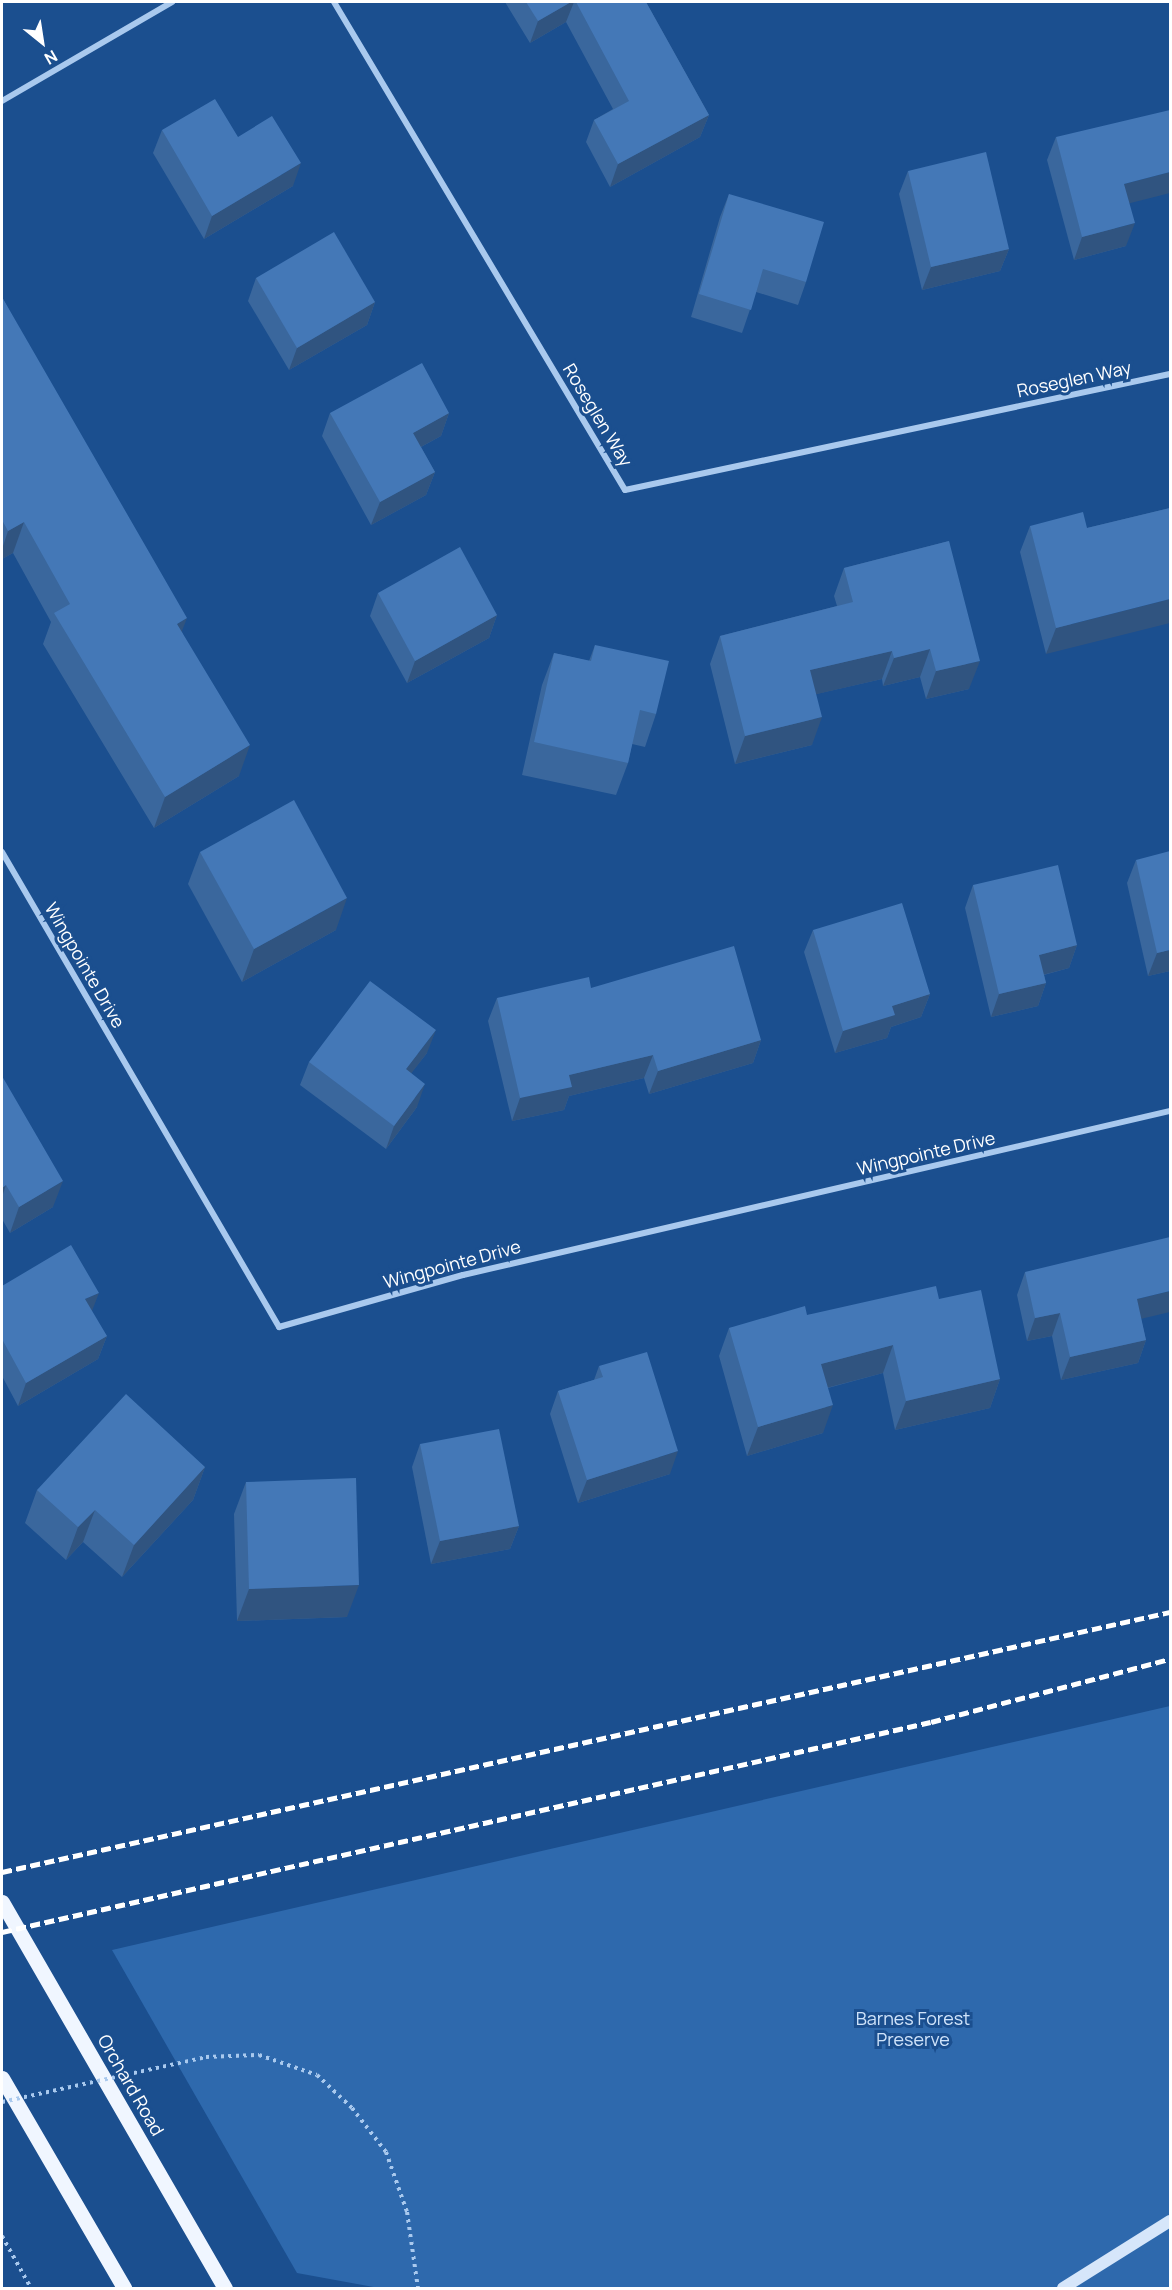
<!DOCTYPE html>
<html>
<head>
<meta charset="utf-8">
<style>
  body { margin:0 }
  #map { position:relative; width:1172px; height:2290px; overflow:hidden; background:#1b4f8f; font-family:Manrope,sans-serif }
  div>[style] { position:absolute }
  .green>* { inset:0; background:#2e69ad }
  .path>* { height:4px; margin-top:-2px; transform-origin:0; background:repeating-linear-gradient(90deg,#a9c9ee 0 3px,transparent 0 7.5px) }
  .street>* { height:6px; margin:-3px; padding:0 3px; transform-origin:3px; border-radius:3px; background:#a9c9ee }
  .secondary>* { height:12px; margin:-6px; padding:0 6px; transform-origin:6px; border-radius:6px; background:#d6e6fa }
  .primary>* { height:15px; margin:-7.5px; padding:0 7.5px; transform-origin:7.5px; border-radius:7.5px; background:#f0f6ff }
  .rail>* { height:4.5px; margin-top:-2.25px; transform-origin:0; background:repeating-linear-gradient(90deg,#fff 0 10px,transparent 0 14.5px) }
  .path-bridge>* { height:4px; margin-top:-2px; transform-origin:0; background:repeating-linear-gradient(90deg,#a9c9ee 0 3px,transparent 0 7.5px) }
  .wall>* { inset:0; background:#3a679d }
  .shaded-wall>* { inset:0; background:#305480 }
  .building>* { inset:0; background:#4478b7 }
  span { translate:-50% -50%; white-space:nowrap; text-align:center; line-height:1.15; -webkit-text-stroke:6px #1b4f8f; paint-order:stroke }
  .street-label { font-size:18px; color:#fff }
  .park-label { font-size:18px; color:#cfe3fa }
  .frame { position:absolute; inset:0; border:3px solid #fff; pointer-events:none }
  .north { position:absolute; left:12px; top:12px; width:60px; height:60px; -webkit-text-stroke:4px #1b4f8f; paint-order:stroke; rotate:150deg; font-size:16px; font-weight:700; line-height:24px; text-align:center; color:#fff }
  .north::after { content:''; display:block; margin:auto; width:21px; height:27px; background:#fff; clip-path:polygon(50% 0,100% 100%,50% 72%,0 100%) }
</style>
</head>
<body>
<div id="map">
  <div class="green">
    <div style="clip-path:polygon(1170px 1706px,1170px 2288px,379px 2288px,297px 2273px,112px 1950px)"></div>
  </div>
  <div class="path">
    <div style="left:259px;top:2055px;width:61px;rotate:19deg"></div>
    <div style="left:317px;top:2075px;width:48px;rotate:43.3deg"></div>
    <div style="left:352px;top:2108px;width:56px;rotate:52.3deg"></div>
    <div style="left:386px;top:2152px;width:64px;rotate:70.7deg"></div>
    <div style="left:407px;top:2212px;width:77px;rotate:81.8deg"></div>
    <div style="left:2px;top:2236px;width:60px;rotate:60.9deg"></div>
  </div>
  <div class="street">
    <div style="left:334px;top:2px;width:568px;rotate:59.19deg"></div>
    <div style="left:625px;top:490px;width:557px;rotate:-12.02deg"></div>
    <div style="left:2px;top:101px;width:197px;rotate:-30.2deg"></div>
    <div style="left:2px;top:852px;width:550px;rotate:59.75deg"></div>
    <div style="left:279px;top:1327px;width:191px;rotate:-15.8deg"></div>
    <div style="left:463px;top:1275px;width:726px;rotate:-13.06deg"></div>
  </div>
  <div class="secondary">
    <div style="left:1063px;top:2288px;width:126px;rotate:-32.1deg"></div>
  </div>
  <div class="primary">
    <div style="left:2px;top:1902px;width:446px;rotate:60deg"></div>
    <div style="left:2px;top:2078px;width:243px;rotate:59.8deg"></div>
  </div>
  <div class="rail">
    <div style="left:2px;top:1872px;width:1197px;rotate:-12.55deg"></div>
    <div style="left:2px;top:1932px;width:952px;rotate:-12.74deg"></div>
    <div style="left:931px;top:1722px;width:247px;rotate:-14.8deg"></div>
  </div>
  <div class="path-bridge">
    <div style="left:2px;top:2102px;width:209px;rotate:-12.4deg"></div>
    <div style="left:206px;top:2057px;width:53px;rotate:-2.2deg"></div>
  </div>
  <div class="wall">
    <div style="clip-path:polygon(505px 2px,646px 2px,709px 115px,700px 137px,610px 187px,586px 142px,594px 120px,613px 109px,566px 22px,530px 43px)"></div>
    <div style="clip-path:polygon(162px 130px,238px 137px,293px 186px,204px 239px,153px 153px)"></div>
    <div style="clip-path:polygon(1056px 137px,1126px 246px,1074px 260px,1047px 160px)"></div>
    <div style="clip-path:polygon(908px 171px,1009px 249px,1000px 271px,922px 290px,899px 194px)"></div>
    <div style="clip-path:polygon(729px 194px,806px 282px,798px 305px,756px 292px,742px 333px,691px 317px,720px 217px)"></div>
    <div style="clip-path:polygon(256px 278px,375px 302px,367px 325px,289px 370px,248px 301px)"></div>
    <div style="clip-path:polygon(2px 297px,182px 632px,239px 776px,154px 828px,43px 644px,51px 622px,13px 553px,2px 559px)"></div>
    <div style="clip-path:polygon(330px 413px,449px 413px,441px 436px,421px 447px,435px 472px,426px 495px,371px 525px,322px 436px)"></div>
    <div style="clip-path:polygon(1170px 508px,1046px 654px,1020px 552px,1030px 526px,1087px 528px)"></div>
    <div style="clip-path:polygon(949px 541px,969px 689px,926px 699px,920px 677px,883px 686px,882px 679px,816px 694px,812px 745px,735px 764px,710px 664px,720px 636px,837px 606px,834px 596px,844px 568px)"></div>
    <div style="clip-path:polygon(378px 593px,497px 615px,489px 638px,407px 683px,370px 616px)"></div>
    <div style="clip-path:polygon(595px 645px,656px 714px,645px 747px,632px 744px,628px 763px,616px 795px,522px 775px,542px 685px,554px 653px,589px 661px)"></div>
    <div style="clip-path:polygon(200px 852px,336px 930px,242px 982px,188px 884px)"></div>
    <div style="clip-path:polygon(1136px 860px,1170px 971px,1148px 976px,1127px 883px)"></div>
    <div style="clip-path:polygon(973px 885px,1077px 945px,1069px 968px,1044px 975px,1046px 983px,1038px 1006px,991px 1017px,965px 908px)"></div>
    <div style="clip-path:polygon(813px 930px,930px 994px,921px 1017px,891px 1027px,887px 1038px,835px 1053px,804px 952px)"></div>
    <div style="clip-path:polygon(591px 988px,761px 1040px,753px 1063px,649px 1094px,644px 1078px,569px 1096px,564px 1110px,512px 1121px,488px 1021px,497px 998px)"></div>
    <div style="clip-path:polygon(427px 1053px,411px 1073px,417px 1107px,386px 1149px,300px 1085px,309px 1062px)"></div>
    <div style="clip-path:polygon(2px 1076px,53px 1207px,10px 1233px,2px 1219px)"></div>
    <div style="clip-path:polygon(1025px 1272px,1141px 1319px,1146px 1340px,1138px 1363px,1061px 1380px,1052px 1336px,1027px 1341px,1017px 1295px)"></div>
    <div style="clip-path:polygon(2px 1286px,107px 1336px,98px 1359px,18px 1406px,2px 1376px)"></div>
    <div style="clip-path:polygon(939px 1299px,1000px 1379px,990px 1408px,895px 1430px,883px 1373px,828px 1388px,823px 1433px,747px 1456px,719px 1356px,729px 1328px,807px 1315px)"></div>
    <div style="clip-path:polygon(599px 1366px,670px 1474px,578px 1503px,550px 1414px,558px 1391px,594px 1380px)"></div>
    <div style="clip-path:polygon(420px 1444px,519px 1526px,510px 1549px,431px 1564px,412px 1467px)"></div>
    <div style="clip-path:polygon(205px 1467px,193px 1500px,122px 1577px,83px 1542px,66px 1560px,25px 1523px,37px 1490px)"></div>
    <div style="clip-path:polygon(246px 1482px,347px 1617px,237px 1621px,234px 1514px)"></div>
  </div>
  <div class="shaded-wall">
    <div style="clip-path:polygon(571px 2px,574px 2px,566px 22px,530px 43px,538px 21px)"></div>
    <div style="clip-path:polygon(709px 115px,700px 137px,610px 187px,618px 164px)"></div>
    <div style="clip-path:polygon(301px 163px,293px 186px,204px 239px,212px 216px)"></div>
    <div style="clip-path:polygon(1170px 172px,1170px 193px,1115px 207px,1124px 184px)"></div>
    <div style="clip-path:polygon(1135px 223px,1126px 246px,1074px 260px,1082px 237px)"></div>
    <div style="clip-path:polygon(1009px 249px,1000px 271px,922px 290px,931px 267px)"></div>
    <div style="clip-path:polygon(375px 302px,367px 325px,289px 370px,297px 348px)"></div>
    <div style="clip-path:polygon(449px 413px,441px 436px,404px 456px,413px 433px)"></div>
    <div style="clip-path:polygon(435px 472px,426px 495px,371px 525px,380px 502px)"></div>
    <div style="clip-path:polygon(24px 522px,13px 553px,2px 559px,2px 549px,8px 531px)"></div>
    <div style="clip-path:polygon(1170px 599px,1170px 623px,1046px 654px,1056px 628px)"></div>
    <div style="clip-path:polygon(497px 615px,489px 638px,407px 683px,415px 661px)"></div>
    <div style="clip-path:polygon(187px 618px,175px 649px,177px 624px)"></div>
    <div style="clip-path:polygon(930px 649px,920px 677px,883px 686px,894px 658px)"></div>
    <div style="clip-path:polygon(892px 651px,882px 679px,800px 698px,810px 670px)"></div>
    <div style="clip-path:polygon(980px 661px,969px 689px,926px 699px,936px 671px)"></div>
    <div style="clip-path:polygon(822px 717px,812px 745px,735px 764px,745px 736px)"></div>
    <div style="clip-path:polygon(250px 745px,239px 776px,154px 828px,165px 797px)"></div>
    <div style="clip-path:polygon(347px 898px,336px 930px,242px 982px,254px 949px)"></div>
    <div style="clip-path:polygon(1077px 945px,1069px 968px,1031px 978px,1039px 955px)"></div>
    <div style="clip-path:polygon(1170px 950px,1170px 971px,1148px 976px,1157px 953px)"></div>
    <div style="clip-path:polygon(1046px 983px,1038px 1006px,991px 1017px,999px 994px)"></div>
    <div style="clip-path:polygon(930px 994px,921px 1017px,891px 1027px,887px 1038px,835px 1053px,843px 1031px,892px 1006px)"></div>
    <div style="clip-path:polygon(436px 1030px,427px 1053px,397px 1092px,406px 1069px)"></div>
    <div style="clip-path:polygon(761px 1040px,753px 1063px,649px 1094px,658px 1071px)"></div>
    <div style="clip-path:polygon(653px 1055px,644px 1078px,569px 1096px,564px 1110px,512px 1121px,520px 1098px,569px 1075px)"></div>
    <div style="clip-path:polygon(425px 1084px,417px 1107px,386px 1149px,394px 1126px)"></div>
    <div style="clip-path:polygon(63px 1181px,53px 1207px,10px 1233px,19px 1207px)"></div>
    <div style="clip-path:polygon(6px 1185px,2px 1197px,2px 1188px)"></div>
    <div style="clip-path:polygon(1170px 1291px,1170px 1312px,1128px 1322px,1137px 1299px)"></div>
    <div style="clip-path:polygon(99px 1293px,90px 1316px,85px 1299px)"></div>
    <div style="clip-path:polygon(1060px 1313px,1052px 1336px,1027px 1341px,1035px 1318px)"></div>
    <div style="clip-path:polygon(107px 1336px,98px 1359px,18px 1406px,26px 1383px)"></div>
    <div style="clip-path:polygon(1146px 1340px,1138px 1363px,1061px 1380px,1070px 1357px)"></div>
    <div style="clip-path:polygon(893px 1345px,883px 1373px,811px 1392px,821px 1364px)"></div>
    <div style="clip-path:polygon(1000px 1379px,990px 1408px,895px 1430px,906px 1401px)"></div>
    <div style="clip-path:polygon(833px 1405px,823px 1433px,747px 1456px,758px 1427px)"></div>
    <div style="clip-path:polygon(678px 1451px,670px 1474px,578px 1503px,587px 1480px)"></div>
    <div style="clip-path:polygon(205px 1467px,193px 1500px,122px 1577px,134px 1545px)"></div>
    <div style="clip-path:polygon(95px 1510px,83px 1542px,66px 1560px,78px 1527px)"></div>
    <div style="clip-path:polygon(519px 1526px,510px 1549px,431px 1564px,440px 1541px)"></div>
    <div style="clip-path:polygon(359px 1585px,347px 1617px,237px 1621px,249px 1589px)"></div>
  </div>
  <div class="building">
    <div style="clip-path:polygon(526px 2px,571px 2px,538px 21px)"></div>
    <div style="clip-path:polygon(576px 2px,646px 2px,709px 115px,618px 164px,594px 120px,629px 101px)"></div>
    <div style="clip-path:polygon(215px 99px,238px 137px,272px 116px,301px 163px,212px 216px,162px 130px)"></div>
    <div style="clip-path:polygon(1170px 110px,1170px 172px,1124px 184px,1135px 223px,1082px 237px,1056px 137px)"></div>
    <div style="clip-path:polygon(986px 152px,1009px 249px,931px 267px,908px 171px)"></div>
    <div style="clip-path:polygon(729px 194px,824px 222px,806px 282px,763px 269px,751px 310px,699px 294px)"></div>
    <div style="clip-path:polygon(334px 232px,375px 302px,297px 348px,256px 278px)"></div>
    <div style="clip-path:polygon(2px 297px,187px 618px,177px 624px,250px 745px,165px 797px,54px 613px,70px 604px,24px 522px,8px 531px,2px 520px)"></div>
    <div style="clip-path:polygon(422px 363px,449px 413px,413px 433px,435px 472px,380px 502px,330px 413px)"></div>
    <div style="clip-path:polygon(1170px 508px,1170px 599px,1056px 628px,1030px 526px,1083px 512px,1087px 528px)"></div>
    <div style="clip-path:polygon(949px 541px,980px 661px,936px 671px,930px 649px,894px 658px,892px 651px,810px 670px,822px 717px,745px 736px,720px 636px,853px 602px,844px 568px)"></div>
    <div style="clip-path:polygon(460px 547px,497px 615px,415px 661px,378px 593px)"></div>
    <div style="clip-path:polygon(595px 645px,669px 661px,656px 714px,640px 710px,628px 763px,534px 742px,554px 653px,591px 661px)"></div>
    <div style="clip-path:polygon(294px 800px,347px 898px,254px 949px,200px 852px)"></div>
    <div style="clip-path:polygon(1170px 851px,1170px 950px,1157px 953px,1136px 860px)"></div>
    <div style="clip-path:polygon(1058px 865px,1077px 945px,1039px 955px,1046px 983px,999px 994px,973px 885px)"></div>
    <div style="clip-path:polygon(902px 903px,930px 994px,892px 1006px,895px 1015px,843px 1031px,813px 930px)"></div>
    <div style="clip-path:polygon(734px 946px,761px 1040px,658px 1071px,653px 1055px,569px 1075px,572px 1087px,520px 1098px,497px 998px,589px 977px,591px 988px)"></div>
    <div style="clip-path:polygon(370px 981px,436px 1030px,406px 1069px,425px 1084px,394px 1126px,309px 1062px)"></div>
    <div style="clip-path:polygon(2px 1076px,63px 1181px,19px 1207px,6px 1185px,2px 1188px)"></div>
    <div style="clip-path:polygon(1170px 1237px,1170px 1291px,1137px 1299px,1146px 1340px,1070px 1357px,1060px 1313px,1035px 1318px,1025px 1272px)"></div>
    <div style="clip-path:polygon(71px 1245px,99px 1293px,85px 1299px,107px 1336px,26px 1383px,2px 1339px,2px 1286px)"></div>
    <div style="clip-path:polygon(936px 1286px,939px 1299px,981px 1290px,1000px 1379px,906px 1401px,893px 1345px,821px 1364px,833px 1405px,758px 1427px,729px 1328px,805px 1306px,807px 1315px)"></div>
    <div style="clip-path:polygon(647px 1352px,678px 1451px,587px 1480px,558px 1391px,603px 1377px,599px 1366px)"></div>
    <div style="clip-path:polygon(126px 1394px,205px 1467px,134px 1545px,95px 1510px,78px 1527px,37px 1490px)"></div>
    <div style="clip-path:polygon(499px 1429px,519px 1526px,440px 1541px,420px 1444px)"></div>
    <div style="clip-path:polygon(356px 1478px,359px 1585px,249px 1589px,246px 1482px)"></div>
  </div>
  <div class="street-label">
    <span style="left:1074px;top:379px;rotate:-12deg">Roseglen Way</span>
    <span style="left:598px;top:415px;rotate:59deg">Roseglen Way</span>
    <span style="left:85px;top:965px;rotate:60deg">Wingpointe Drive</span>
    <span style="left:926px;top:1153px;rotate:-13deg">Wingpointe Drive</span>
    <span style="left:452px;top:1264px;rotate:-15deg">Wingpointe Drive</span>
    <span style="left:131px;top:2085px;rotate:60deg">Orchard Road</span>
  </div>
  <div class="park-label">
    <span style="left:913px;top:2029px">Barnes Forest<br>Preserve</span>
  </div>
  <div class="frame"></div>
  <div class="north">N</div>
</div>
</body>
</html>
